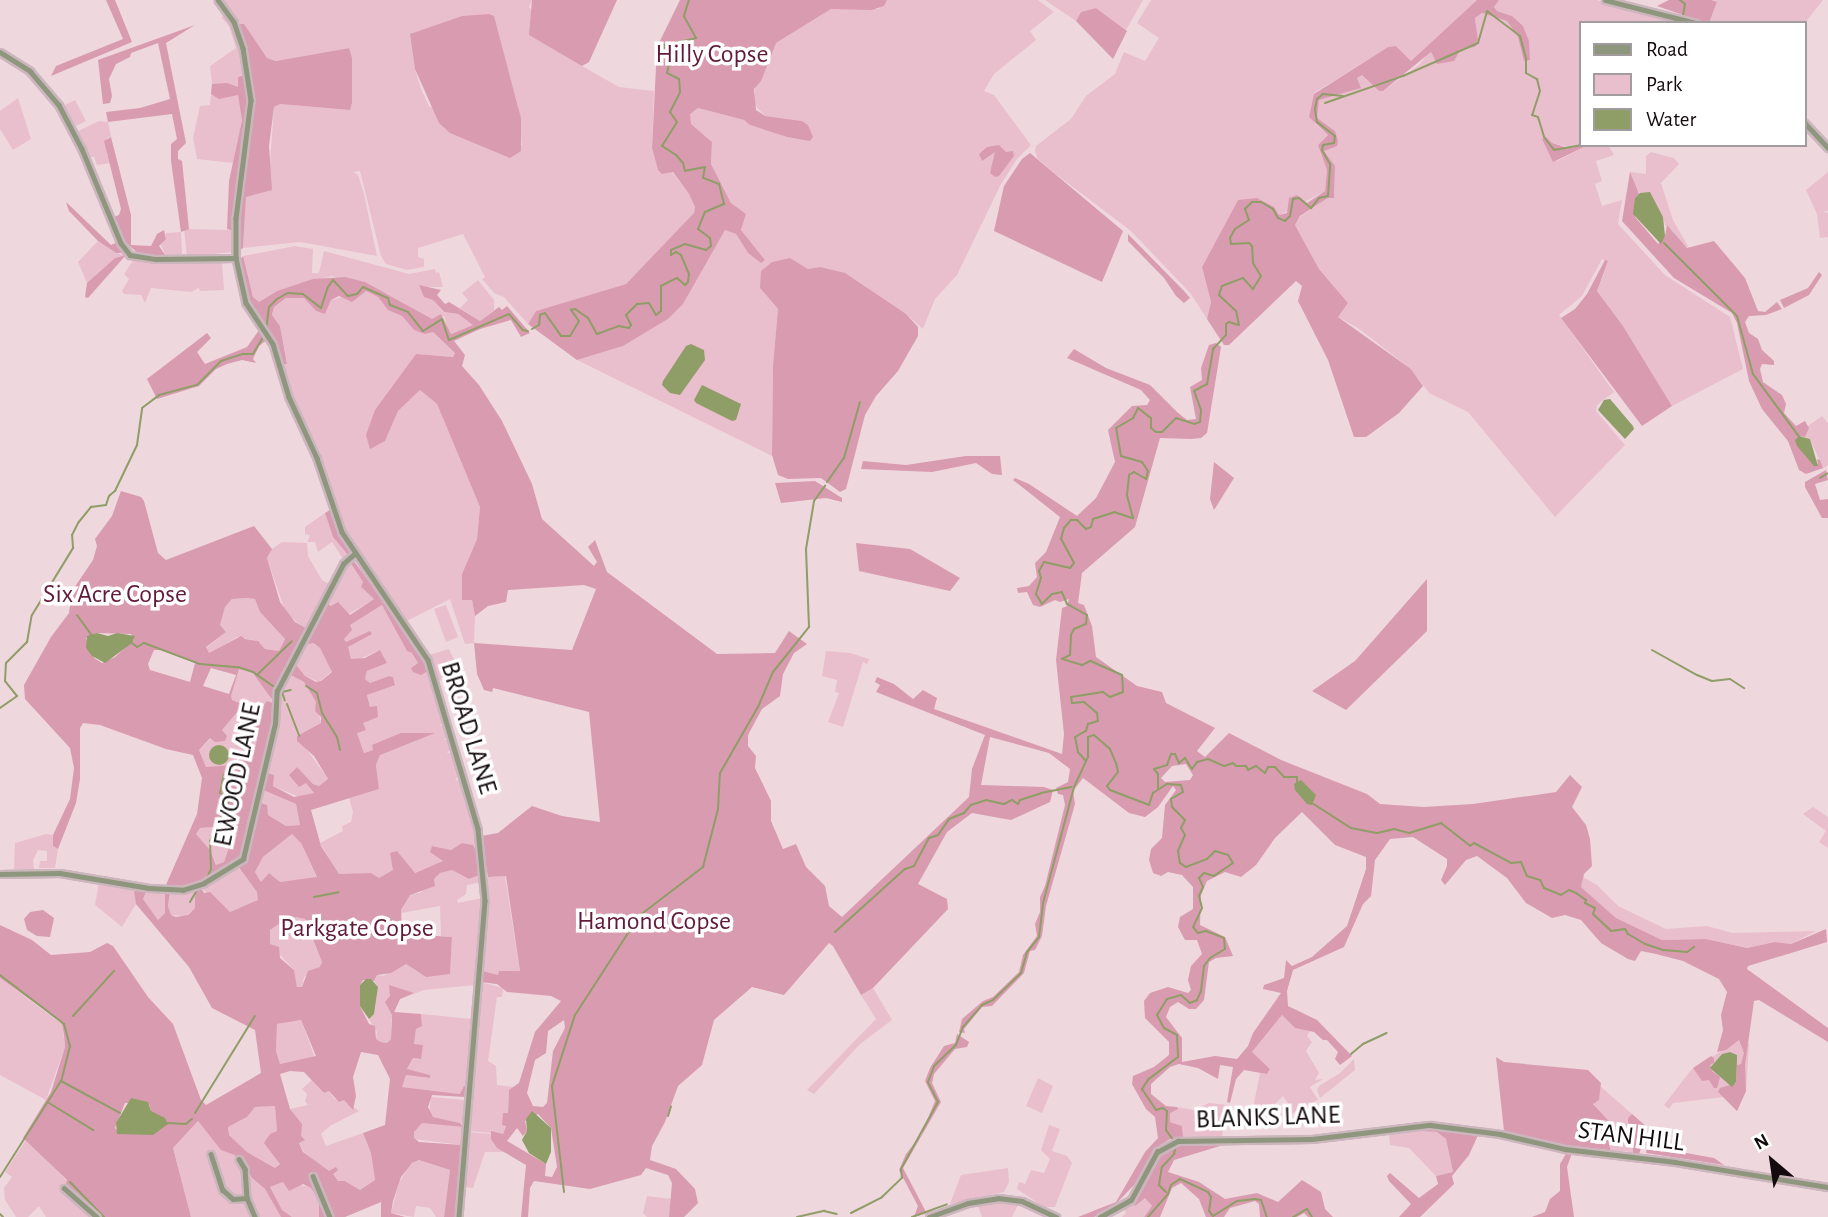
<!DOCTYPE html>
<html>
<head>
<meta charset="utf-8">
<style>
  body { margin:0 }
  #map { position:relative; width:1828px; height:1217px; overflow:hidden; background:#efd7de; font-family:"Alegreya Sans",sans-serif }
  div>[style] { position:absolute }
  .green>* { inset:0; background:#eabfcd }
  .forest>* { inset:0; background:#d99bb0 }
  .water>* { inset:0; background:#8f9d66 }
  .round { border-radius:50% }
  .stream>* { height:2px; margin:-1px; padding:0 1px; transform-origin:1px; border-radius:1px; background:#8f9d66 }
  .roads { filter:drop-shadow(2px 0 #ccb6bd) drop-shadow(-2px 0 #ccb6bd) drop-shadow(0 2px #ccb6bd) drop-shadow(0 -2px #ccb6bd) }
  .minor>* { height:4.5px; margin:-2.25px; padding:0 2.25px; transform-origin:2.25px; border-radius:2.25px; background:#8f967e }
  span { translate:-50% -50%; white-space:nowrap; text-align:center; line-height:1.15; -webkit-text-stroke:7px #fff; paint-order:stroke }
  .park-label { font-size:26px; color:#621a3a }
  .street-label { font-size:26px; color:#130b0e }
  .legend { position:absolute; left:1579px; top:21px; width:228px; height:126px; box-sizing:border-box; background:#fff; border:2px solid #a19d9f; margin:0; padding:9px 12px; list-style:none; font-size:21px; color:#130b0e }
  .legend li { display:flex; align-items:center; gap:14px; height:35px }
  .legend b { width:35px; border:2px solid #a19d9f }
  .north { position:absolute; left:1737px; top:1126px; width:70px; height:70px; -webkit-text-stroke:5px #fff; paint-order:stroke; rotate:331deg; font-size:19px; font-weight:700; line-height:28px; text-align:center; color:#130b0e }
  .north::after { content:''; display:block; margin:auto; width:24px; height:32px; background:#130b0e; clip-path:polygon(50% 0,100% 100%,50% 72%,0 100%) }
</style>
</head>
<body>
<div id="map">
  <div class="green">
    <div style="clip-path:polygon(evenodd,222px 0,532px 0,529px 7px,582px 66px,619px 87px,654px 91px,652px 148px,658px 170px,672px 172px,689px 194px,695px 207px,694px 214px,626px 284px,536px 311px,528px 324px,504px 297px,494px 293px,482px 279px,485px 277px,463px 234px,418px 248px,418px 257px,424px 259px,424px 267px,407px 270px,386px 264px,381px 256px,360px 171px,353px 172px,358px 175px,364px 194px,377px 256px,300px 242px,243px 248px,246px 197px,270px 164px,274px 107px,280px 104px,350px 110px,352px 58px,348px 48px,277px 61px,267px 58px,222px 0,462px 16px,493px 16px,518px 106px,522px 146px,429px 106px,421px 89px,415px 69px,411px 34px,462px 16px)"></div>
    <div style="clip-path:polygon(887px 0,1038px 0,1054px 12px,1030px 31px,1036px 40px,994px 74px,984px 91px,994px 95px,1031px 145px,1017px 159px,1001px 184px,957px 275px,935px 299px,923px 329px,906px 314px,820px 267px,808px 269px,790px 258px,760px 288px,778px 309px,773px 365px,772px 456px,577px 360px,623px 346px,668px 319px,683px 304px,725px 229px,736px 234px,748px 253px,761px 262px,765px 260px,741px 230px,746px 214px,731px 203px,711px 164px,712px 142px,691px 124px,689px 114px,698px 108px,744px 120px,750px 125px,787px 137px,802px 138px,802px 121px,765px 116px,755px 105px,755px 85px,776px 43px,831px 9px,879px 9px)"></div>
    <div style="clip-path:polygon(1045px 0,1143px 0,1126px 30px,1096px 8px,1081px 12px,1076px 21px)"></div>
    <div style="clip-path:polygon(1151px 0,1477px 0,1411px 61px,1396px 46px,1388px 47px,1314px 93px,1315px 124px,1328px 135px,1318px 145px,1327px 170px,1325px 191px,1278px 216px,1238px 200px,1202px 267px,1211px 302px,1207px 319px,1191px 294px,1131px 231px,1057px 175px,1038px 159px,1035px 151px,1036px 146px,1071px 119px,1086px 96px,1115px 74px,1124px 52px,1145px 61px,1159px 38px,1137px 23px)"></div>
    <div style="clip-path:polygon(1499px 0,1597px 0,1628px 11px,1673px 20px,1673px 23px,1581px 23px,1581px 143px,1573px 148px,1552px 143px,1557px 161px,1588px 145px,1608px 145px,1614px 155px,1596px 161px,1602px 181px,1595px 184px,1602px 206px,1622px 200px,1618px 224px,1665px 275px,1730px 317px,1743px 369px,1672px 406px,1623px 326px,1597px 291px,1608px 262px,1602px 259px,1582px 296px,1559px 315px,1614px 392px,1597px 405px,1596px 411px,1625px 445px,1555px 517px,1468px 412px,1429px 393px,1411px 369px,1358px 328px,1338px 317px,1348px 303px,1319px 269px,1295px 225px,1300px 217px,1328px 198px,1334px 198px,1335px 166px,1324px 151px,1335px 131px,1317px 119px,1319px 100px,1360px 88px,1357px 78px,1362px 75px,1379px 91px,1383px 91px,1420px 64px,1428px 53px,1432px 52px,1433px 57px,1457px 56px,1461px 49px,1475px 47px,1478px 40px,1475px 18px,1482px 13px,1507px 21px,1518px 37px,1512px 16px,1497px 11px,1494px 7px)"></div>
    <div style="clip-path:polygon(1711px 0,1823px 0,1805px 23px,1709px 23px,1717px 2px)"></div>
    <div style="clip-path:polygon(228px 15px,244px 67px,244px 74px,238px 77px,242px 119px,233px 163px,197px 159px,193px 138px,200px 106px,210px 105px,212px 84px,210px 66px,236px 48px,229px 26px,221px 17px)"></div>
    <div style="clip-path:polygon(18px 98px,31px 139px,13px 150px,0 129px,0 111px)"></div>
    <div style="clip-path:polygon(75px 100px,86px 121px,76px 126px,63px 106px)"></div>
    <div style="clip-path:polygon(99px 121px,108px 122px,111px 137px,107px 138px,107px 154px,111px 163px,97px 165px,94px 157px,89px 157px,78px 131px)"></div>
    <div style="clip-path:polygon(1651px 152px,1674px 158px,1679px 164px,1661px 183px,1673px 220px,1689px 248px,1680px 243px,1673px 231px,1665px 225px,1663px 217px,1634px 187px,1630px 172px,1646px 174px,1646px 156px)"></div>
    <div style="clip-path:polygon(1828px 172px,1828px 211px,1823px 211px,1828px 213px,1828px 237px,1820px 238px,1817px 214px,1806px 190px)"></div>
    <div style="clip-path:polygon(184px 229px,232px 230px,231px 252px,187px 257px)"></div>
    <div style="clip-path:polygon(181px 232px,182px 254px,166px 256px,160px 243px,166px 239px,166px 233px)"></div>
    <div style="clip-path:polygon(98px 241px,116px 253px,126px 255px,115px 258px,87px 283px,78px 262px)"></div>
    <div style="clip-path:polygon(295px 246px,313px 249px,312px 273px,319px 273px,324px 251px,409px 274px,435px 269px,436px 273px,439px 272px,443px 287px,424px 287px,433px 300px,443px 312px,458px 314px,473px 325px,450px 334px,444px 316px,432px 320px,387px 294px,332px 276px,277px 291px,259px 302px,253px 297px,243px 256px)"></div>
    <div style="clip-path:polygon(134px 259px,169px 264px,222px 262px,224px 290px,200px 291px,199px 288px,191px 292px,151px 288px,145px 303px,141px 295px,124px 294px,122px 291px,129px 279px,124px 274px)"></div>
    <div style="clip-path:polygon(478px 280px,494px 300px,494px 310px,480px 321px,460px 308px,468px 300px,462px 293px)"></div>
    <div style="clip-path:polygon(366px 291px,378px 297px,388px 310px,402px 316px,414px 330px,433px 332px,455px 353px,454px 357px,416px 354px,399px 379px,385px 441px,398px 411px,420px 390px,437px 404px,480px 507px,477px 539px,462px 574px,462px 600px,472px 600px,475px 616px,474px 643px,465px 644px,450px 599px,407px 621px,345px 530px,320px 452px,292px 395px,283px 364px,287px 363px,280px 326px,272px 315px,274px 307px,286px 298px,304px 298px,316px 311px,325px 313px,331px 300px)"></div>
    <div style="clip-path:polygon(1822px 416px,1828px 423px,1828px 466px,1823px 468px,1810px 439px,1805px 437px,1808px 426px)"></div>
    <div style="clip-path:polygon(325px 513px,333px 537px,348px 555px,343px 559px,332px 542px,318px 552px,315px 542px,307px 542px,308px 556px,322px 580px,330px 584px,309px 630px,304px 629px,285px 611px,267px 558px,272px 549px,282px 542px,307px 543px,310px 535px,305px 534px,305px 527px)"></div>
    <div style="clip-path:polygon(348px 559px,363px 582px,364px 590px,374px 599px,347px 615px,327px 603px)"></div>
    <div style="clip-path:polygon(246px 598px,256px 599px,260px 612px,285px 639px,279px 651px,265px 649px,258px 641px,237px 637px,209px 654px,206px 648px,226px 632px,220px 625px,225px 607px,232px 599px)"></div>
    <div style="clip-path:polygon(382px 605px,407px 651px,412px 652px,418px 663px,411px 668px,427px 673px,430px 670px,429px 681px,434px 682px,437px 693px,434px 699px,438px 699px,441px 712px,438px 716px,442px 717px,444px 723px,440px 725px,445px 727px,447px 736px,444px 740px,448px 740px,451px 749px,447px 753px,452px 753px,459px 776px,455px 780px,461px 781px,467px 798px,464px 802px,468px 802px,480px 853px,477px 855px,473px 845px,462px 843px,451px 850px,432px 846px,444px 861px,414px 873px,396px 852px,393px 870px,379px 879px,371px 873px,339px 875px,320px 843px,343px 831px,342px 826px,351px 822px,353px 812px,349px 798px,379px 789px,376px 765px,380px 755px,373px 750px,364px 753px,357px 733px,370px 707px,367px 695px,395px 684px,393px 677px,389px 676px,370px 683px,365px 679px,367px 671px,387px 663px,380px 650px,355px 661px,351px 659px,344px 639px,349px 625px)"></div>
    <div style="clip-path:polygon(446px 605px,458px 637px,446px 642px,434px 609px)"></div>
    <div style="clip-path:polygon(312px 643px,320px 648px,332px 671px,319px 682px,305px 676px,294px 662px,304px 645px)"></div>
    <div style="clip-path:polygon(449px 649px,462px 676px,438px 681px,429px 655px)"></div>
    <div style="clip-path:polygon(826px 651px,850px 653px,869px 659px,867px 664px,863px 662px,843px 727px,828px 722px,839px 693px,835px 692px,837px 680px,822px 676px)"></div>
    <div style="clip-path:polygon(239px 669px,253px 673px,263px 684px,273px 703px,267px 701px,258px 710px,232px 700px,230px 696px)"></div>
    <div style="clip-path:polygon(287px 673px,304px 682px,316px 702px,321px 723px,297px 736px,328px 779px,319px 786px,313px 784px,297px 767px,289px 775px,306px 782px,314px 793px,299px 797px,273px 786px,264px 772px,276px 728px,279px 725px,278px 697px)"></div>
    <div style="clip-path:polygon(238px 711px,243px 712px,257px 733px,256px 745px,227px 767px,206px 767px,199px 750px)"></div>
    <div style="clip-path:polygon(263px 790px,296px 804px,300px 825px,286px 826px,268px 815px,261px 804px)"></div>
    <div style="clip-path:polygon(1813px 807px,1828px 817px,1828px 848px,1819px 842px,1826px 831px,1803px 814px)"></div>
    <div style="clip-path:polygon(224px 818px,234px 831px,224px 862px,217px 866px,210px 850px,196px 834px,200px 828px,206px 828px)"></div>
    <div style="clip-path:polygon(46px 834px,53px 835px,53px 846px,58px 849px,55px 868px,39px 868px,40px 861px,47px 861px,47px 851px,38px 850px,33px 860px,34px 869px,14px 869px,15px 843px)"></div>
    <div style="clip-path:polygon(292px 834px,301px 843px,317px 878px,280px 882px,269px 873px,261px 882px,255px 872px,263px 857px)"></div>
    <div style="clip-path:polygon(238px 866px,257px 892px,259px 900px,230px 912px,201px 888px)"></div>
    <div style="clip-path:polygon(452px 870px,469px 879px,482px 874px,482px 882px,467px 885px,466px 894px,457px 900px,458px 903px,482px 898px,476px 985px,424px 990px,400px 999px,391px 1020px,391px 1039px,387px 1043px,381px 1042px,376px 1039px,377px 1032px,369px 1019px,375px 1009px,378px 987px,374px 981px,377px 975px,383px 976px,406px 964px,421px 974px,450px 973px,452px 937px,441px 936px,440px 906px,401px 913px,401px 910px,410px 894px,420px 893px,440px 873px)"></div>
    <div style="clip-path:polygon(505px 876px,520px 972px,500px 971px,498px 975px,483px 971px,488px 877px)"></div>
    <div style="clip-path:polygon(1583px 877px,1597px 885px,1618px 906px,1666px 929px,1707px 926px,1732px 933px,1816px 931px,1791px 944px,1775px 942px,1747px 948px,1706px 939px,1662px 940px,1616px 918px,1581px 887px)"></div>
    <div style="clip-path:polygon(99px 882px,126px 886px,134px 892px,136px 904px,122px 927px,95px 905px)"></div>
    <div style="clip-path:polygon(147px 890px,165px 891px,165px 913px,158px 920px,143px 899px)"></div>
    <div style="clip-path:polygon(195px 890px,195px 908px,186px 916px,171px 915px,168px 906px,170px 891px)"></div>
    <div style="clip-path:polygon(296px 916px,305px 919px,322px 962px,321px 967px,304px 977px,302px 987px,297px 988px,294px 970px,270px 944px,270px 930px,286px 919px)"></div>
    <div style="clip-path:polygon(0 978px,62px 1024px,65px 1047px,46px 1100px,0 1075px)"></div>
    <div style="clip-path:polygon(481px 982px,503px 988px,502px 997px,497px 997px,488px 1061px,496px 1066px,497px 1085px,514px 1087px,509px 1091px,508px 1114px,503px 1113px,506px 1125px,503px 1134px,468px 1131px)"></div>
    <div style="clip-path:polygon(873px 988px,892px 1020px,860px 1044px,814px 1094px,807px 1090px,876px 1019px,861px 995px)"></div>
    <div style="clip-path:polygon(421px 1014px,472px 1019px,467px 1058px,468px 1086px,461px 1094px,402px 1087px,406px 1075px,429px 1078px,430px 1075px,407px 1070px,413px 1058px,420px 1059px,414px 1044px,416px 1029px,422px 1025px)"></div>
    <div style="clip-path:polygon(1282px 1015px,1295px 1028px,1310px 1031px,1307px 1036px,1312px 1042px,1306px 1051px,1319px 1073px,1315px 1080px,1323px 1079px,1310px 1087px,1318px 1100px,1291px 1114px,1280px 1108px,1288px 1103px,1283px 1096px,1264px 1115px,1254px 1103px,1260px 1073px,1267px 1074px,1270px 1069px,1252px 1052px)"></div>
    <div style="clip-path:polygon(301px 1020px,315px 1058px,280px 1064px,276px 1051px,277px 1024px)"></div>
    <div style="clip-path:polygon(1739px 1040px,1749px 1044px,1746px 1091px,1737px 1111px,1724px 1097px,1673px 1103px,1669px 1109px,1664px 1105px,1691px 1070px)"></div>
    <div style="clip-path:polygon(1354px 1059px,1355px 1070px,1320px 1098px,1317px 1090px,1319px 1086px,1340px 1073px)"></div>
    <div style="clip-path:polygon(1038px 1078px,1053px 1086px,1042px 1113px,1026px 1106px)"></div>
    <div style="clip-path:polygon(312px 1080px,324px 1093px,329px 1091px,335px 1099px,344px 1100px,359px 1111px,330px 1126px,321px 1134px,326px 1146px,363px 1133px,371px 1153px,375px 1180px,360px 1190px,345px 1181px,338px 1182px,304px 1152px,299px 1143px,299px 1123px,290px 1109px,308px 1105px,305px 1101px,307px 1094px,302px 1089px)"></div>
    <div style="clip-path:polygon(1600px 1086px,1632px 1114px,1628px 1118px,1628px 1126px,1633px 1128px,1633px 1154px,1626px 1151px,1611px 1152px,1601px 1115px,1593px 1103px,1599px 1099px)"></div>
    <div style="clip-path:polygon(431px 1097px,465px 1100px,464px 1124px,433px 1117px,429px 1114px)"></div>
    <div style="clip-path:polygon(1209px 1103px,1229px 1105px,1222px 1136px,1183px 1137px,1182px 1126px,1170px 1122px,1170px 1112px,1177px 1107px,1193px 1110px)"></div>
    <div style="clip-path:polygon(275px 1106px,280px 1164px,275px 1168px,247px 1152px,229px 1135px,228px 1127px,247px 1117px,255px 1107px)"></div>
    <div style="clip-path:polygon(198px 1121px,210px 1135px,239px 1157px,244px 1172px,243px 1197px,234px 1197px,226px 1192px,210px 1155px,211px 1166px,223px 1193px,230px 1199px,246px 1202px,253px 1217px,191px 1217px,173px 1148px)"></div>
    <div style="clip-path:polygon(422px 1122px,464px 1127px,462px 1145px,414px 1139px,414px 1132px)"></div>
    <div style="clip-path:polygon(1049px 1125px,1060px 1129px,1052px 1151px,1067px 1156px,1072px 1163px,1055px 1207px,1044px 1207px,1017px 1189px,1019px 1182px,1025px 1184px,1031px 1170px,1044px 1173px,1050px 1159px,1041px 1150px)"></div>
    <div style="clip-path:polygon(1422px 1128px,1439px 1133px,1446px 1139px,1453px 1172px,1436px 1176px,1409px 1148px,1390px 1145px,1389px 1132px)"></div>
    <div style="clip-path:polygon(468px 1132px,491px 1134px,491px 1139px,503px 1152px,485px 1152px,473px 1188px,464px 1187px)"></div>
    <div style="clip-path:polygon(26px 1140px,67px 1181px,65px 1187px,95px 1217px,46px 1217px,39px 1206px,28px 1217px,16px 1217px,5px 1200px,4px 1188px,12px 1177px,5px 1172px)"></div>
    <div style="clip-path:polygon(419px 1160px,450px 1170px,444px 1217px,436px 1217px,430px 1208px,416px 1206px,414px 1217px,391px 1213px,399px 1183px,410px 1164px)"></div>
    <div style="clip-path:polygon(246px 1166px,252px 1178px,265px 1189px,281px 1217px,256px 1217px,248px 1192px)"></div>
    <div style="clip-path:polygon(1008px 1168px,1009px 1182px,1004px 1192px,950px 1204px,961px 1175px)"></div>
    <div style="clip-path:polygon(283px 1182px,311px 1187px,319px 1200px,319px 1217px,292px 1217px,282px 1211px,270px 1187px)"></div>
    <div style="clip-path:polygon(647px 1196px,671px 1199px,669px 1217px,647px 1217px,643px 1213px)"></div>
    <div style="clip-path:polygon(1145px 1198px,1152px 1206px,1144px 1217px,1122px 1217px,1126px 1213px,1124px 1209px)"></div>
    <div style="clip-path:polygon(1002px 1203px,1018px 1205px,1012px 1217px,982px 1217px,978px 1206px)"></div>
  </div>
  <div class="forest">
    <div style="clip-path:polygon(106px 0,115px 0,132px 42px,51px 76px,56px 66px,123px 39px)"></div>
    <div style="clip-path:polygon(532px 0,617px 0,589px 62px,582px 66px,529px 35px)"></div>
    <div style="clip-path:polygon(680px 0,887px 0,884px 6px,872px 10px,831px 9px,776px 43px,761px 81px,754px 89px,756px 110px,765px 116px,802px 121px,808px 125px,813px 137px,810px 141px,787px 137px,750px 125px,744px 120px,698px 108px,690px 114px,691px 124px,712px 142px,711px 164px,731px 203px,746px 214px,741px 230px,765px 260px,761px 263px,748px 253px,736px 234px,725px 230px,683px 304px,668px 319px,623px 346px,577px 360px,528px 324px,536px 311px,626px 284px,694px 213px,695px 207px,689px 194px,673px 172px,662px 174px,658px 170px,652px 148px,657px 47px)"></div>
    <div style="clip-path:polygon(1477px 0,1499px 0,1494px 7px,1497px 11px,1512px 16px,1523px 26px,1529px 41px,1530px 60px,1524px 61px,1518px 37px,1507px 21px,1482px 13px,1475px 18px,1478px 40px,1475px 47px,1461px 49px,1454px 61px,1437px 64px,1431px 52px,1383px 91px,1379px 91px,1362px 75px,1357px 78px,1361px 88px,1319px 100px,1317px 118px,1335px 131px,1338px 141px,1337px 146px,1324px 151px,1335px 166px,1334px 198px,1328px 198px,1300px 216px,1295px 225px,1319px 269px,1348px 303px,1338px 317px,1411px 369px,1423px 386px,1399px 413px,1366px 437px,1354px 437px,1328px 360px,1298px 301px,1302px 286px,1296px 281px,1229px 345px,1224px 345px,1207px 319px,1211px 302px,1202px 267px,1238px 200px,1257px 198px,1274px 207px,1279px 215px,1287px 213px,1289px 198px,1297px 195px,1307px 203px,1325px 191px,1327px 170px,1318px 145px,1328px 135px,1309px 117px,1314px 94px,1388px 47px,1396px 46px,1411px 61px)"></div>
    <div style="clip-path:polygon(1669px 0,1711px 0,1717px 2px,1709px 23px,1706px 23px,1657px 6px)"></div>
    <div style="clip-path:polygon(1096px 8px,1127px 31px,1113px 59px,1076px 21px,1081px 12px)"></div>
    <div style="clip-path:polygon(489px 14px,494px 16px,521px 118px,521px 151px,510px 158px,450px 133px,439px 123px,415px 69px,410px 34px,462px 16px)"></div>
    <div style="clip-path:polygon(238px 24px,244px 24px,267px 58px,276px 61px,349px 48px,352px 58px,352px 103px,350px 110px,280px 104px,274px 107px,269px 146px,272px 190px,246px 197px,243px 248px,238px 251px,238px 232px,227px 229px,229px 181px,242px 120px,238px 95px,219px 99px,211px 94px,212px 84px,227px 83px,238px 87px,238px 77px,250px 73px)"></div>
    <div style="clip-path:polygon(195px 25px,166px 43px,186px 143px,178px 151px,178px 159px,182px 161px,189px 229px,181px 232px,171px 161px,171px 144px,177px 139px,172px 114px,108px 122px,106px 112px,140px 108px,170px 99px,158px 43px,131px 53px,130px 57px,116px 64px,109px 79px,112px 96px,110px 103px,103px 104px,98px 60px)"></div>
    <div style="clip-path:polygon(111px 137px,131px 215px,131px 245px,151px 246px,157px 234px,164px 230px,166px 239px,159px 246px,166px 256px,139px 254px,125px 242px,114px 217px,119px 215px,121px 209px,104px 141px)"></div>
    <div style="clip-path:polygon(1546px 137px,1552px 143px,1565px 147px,1573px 148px,1581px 143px,1588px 145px,1553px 162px,1542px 139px)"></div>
    <div style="clip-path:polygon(999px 145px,1006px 152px,1013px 151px,1014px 156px,999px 176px,995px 177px,990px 173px,995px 152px,982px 161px,979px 154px,987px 147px)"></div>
    <div style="clip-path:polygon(1030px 153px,1123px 231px,1102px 282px,994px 231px,1004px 186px,1022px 159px)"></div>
    <div style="clip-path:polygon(1630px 172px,1639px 194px,1635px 198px,1635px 217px,1658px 244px,1665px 236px,1667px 225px,1687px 248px,1714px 241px,1745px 278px,1758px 311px,1765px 312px,1777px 302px,1782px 309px,1766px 315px,1749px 316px,1745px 322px,1749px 333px,1758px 339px,1762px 350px,1774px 361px,1774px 365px,1762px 364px,1760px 369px,1763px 382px,1782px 395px,1786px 404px,1784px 413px,1796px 426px,1805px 421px,1809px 428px,1805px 437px,1799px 436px,1818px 465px,1817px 459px,1820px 460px,1823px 468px,1806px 474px,1799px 470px,1788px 441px,1762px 409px,1749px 381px,1737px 323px,1732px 313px,1674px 278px,1622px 221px)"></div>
    <div style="clip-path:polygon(66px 202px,111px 245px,118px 242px,124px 253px,116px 253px,98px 241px,69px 211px)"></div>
    <div style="clip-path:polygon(1128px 234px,1184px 291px,1190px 298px,1184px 303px,1176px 296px,1164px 278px,1128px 241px)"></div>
    <div style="clip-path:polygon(126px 255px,88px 298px,85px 297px,87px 283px,115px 258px)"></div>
    <div style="clip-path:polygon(evenodd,243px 256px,253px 297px,259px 302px,277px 291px,313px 279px,345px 277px,365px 282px,432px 319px,441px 314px,451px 334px,473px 325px,458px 314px,444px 312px,433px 300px,424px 297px,419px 285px,441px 290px,437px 295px,445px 304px,449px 302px,480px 321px,499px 307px,502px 310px,507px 306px,530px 333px,521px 337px,511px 320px,480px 329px,454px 341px,465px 355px,462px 366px,479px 385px,502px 421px,532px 484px,542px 519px,594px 566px,597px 562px,588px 547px,595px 540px,607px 572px,717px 654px,775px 653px,789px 631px,807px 644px,794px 653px,783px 674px,780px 696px,762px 709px,748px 735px,748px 746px,756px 756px,755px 768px,771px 801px,771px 821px,783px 849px,796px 844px,806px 867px,825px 886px,829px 906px,842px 917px,969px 797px,972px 769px,985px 735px,876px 692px,880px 685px,875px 682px,877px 677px,894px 684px,913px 699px,923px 690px,937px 698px,934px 709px,1062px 754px,1064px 734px,1056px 660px,1062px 608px,1067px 606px,1069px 599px,1060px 602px,1055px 600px,1040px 607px,1033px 605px,1027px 592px,1018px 593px,1017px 588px,1029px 586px,1037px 577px,1035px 563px,1046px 552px,1060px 517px,1013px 480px,1015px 478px,1029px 484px,1077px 516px,1096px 498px,1115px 462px,1108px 430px,1132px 406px,1147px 405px,1150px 400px,1141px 390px,1067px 358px,1074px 349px,1106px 368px,1150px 385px,1177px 412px,1187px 420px,1196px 419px,1190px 387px,1202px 380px,1201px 368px,1209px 345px,1216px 343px,1221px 347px,1207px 433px,1201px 438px,1191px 439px,1160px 438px,1135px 527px,1082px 573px,1078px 603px,1084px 605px,1092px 626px,1096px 657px,1137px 686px,1162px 692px,1166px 703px,1215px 728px,1197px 751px,1205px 757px,1229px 733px,1281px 760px,1367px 794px,1380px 804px,1424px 807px,1473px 804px,1556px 792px,1570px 775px,1582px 787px,1572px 807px,1586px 825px,1590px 839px,1592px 866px,1584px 874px,1581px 887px,1616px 918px,1662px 940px,1706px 939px,1747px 948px,1775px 942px,1791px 944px,1826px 929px,1827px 942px,1748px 966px,1747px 969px,1828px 1028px,1828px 1042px,1759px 1000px,1754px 1001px,1745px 1065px,1746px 1091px,1737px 1111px,1718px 1092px,1720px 1088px,1736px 1083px,1737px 1065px,1741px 1064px,1744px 1053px,1739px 1040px,1726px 1050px,1717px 1052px,1723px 1030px,1721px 1015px,1727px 992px,1719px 979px,1683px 961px,1656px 954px,1641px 951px,1635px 961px,1628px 959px,1601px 943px,1581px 920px,1565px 915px,1552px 918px,1526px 903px,1507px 878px,1477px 856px,1466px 860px,1445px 885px,1441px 880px,1447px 866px,1447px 859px,1413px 837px,1390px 839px,1375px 860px,1371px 896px,1363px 904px,1344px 947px,1293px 970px,1287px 991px,1288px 1006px,1317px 1020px,1352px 1056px,1340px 1065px,1335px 1059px,1338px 1052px,1327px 1040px,1323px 1040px,1314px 1032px,1295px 1028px,1282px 1015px,1252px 1052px,1270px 1069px,1267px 1074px,1244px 1070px,1236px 1079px,1230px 1103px,1227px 1102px,1233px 1067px,1220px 1065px,1218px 1079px,1198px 1068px,1179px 1064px,1170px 1067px,1151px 1084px,1151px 1094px,1166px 1106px,1177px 1107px,1178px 1109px,1170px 1113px,1170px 1122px,1182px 1126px,1183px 1137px,1170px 1139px,1156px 1148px,1134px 1185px,1109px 1211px,1094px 1217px,1078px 1217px,1116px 1202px,1145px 1152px,1158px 1138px,1155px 1117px,1146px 1109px,1132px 1084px,1133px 1076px,1154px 1067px,1169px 1055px,1169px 1042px,1145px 1018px,1144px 1001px,1150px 993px,1168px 987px,1188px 993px,1191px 990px,1188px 980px,1191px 966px,1202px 954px,1197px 940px,1185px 940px,1178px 927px,1180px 917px,1193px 909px,1193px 887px,1182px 875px,1168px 872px,1161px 876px,1153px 873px,1149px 860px,1151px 849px,1162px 838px,1165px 805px,1176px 790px,1173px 786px,1158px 807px,1145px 817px,1129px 813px,1083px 778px,1073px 791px,1075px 804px,1046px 906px,1042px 936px,1035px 950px,1030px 951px,1024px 973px,992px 1006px,982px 1007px,964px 1029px,965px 1033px,959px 1032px,962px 1019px,983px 1001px,993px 997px,1019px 972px,1023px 955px,1037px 936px,1035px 924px,1040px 912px,1040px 897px,1045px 886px,1065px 805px,1063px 795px,1058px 794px,1056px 788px,1068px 782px,1070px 769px,1049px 753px,990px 737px,981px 785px,1044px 787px,1053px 790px,1050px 802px,1011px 820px,972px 813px,947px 832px,918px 884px,947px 899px,948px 909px,873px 988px,861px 995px,833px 946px,829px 943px,784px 995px,752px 987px,714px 1020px,702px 1065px,678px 1086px,665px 1122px,652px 1146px,650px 1160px,676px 1169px,695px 1189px,698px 1203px,684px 1217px,669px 1217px,672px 1183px,668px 1175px,646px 1168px,641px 1175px,590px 1189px,534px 1181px,530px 1188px,528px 1217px,521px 1217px,526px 1165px,497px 1148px,491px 1139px,491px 1131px,503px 1134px,506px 1126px,502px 1125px,503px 1113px,508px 1113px,509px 1090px,519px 1083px,535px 1032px,561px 1001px,551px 996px,507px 992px,497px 984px,481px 982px,483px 971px,498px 975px,499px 971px,520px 971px,506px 876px,488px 877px,481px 836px,498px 833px,532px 806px,562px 816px,600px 822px,589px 712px,493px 688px,492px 692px,484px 690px,477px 674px,474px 643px,572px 650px,596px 589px,584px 585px,508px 590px,506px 602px,488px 606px,475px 616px,472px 600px,462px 600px,462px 574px,477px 539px,480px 507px,437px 404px,420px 390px,398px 411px,385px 441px,370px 449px,366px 435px,375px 410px,416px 354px,453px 357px,455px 353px,433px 332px,425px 334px,414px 330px,402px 316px,388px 310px,378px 297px,366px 291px,352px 302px,339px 296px,331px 300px,325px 314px,316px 311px,304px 298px,286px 298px,274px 307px,272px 315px,280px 326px,287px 364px,283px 364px,277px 345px,248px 303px,239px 261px,243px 256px,1186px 764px,1193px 775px,1190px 780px,1165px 782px,1161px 778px,1172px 766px,1186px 764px,243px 256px,1302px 812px,1335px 845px,1366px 857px,1366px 869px,1347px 926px,1312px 957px,1292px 966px,1286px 960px,1284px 978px,1264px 985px,1263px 989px,1281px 993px,1253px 1033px,1248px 1046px,1237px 1059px,1215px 1056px,1182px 1062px,1182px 1038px,1166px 1017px,1170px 1007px,1178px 1002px,1189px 1009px,1196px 1009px,1204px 1000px,1209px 962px,1216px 958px,1233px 956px,1225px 937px,1200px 925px,1201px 895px,1207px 881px,1225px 872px,1241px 877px,1256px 865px,1275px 838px,1302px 812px,243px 256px,564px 1020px,565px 1028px,553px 1051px,547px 1103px,543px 1107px,533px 1106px,527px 1093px,535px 1060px,546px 1053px,548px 1031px,564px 1020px,243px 256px,538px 1114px,551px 1128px,557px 1167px,552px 1177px,545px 1176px,546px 1164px,507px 1141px,517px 1128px,523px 1136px,527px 1131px,525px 1121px,538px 1114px)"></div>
    <div style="clip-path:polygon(790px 258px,808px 269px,820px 267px,845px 273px,906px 314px,918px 327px,918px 336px,898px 371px,876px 396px,865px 415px,846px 489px,840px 492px,821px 478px,788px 479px,778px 475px,772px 455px,773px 365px,778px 309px,760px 288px,761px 271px,772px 262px)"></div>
    <div style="clip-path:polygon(1605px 260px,1608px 261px,1597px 291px,1623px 326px,1672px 406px,1642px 426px,1561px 318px,1575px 309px,1587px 294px)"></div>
    <div style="clip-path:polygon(1819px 272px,1822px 275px,1809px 295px,1784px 308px,1780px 300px,1808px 288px)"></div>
    <div style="clip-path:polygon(260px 329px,268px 339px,259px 346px,253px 359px,256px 363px,242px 360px,227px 364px,216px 369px,199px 386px,157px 399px,147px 379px,207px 333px,211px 338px,197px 352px,205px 364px,247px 347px)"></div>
    <div style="clip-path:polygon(966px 456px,1000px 456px,1002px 475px,992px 474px,976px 463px,932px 472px,861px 469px,863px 461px,906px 465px)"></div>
    <div style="clip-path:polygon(1214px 462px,1234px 478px,1214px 510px,1210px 499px)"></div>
    <div style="clip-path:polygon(1826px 470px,1828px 480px,1815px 484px,1820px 500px,1828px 499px,1828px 518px,1822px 518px,1805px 487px,1805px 482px)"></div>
    <div style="clip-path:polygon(815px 481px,842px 498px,842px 502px,826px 498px,781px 503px,775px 483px)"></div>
    <div style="clip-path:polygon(evenodd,121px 491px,141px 497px,144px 501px,158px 553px,166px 560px,254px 526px,272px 549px,267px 558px,280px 602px,295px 622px,309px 630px,281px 674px,273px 701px,253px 673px,239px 669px,231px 696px,232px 700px,258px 710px,267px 701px,273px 703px,273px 725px,247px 823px,244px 854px,222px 871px,184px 888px,165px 887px,197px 814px,202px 778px,193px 755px,166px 749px,100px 725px,83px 723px,80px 728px,80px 779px,76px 803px,58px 849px,53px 846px,53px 835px,70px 799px,74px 768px,70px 748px,25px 699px,24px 685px,51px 637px,69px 613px,72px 591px,93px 560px,97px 546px,95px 539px,112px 516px,121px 491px,246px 598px,255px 599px,260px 612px,285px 639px,279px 651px,265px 649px,258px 641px,245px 639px,241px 636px,209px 653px,206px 647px,226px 632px,220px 625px,225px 607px,232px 599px,246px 598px,121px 491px,97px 633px,131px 634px,134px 640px,115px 657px,102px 663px,94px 658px,86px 638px,97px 633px,121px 491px,154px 650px,162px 650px,195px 663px,190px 682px,150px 670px,148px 664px,154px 650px,121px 491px,211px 668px,236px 675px,229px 694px,203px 686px,211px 668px,121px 491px,238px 711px,243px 712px,257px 733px,256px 745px,233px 765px,206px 767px,199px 750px,210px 738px,215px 742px,225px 741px,227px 736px,222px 730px,238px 711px,121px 491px,224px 818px,234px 832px,224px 862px,216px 865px,210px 850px,196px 834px,200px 828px,214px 827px,218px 820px,224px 818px)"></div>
    <div style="clip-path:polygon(330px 510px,350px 550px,348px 555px,333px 537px,325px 513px)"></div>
    <div style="clip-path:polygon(856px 543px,910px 549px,960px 578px,950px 591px,859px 571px)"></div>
    <div style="clip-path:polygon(evenodd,351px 557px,422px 654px,430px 670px,421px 675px,413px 672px,411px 668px,418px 663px,412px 653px,407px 651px,382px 605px,350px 625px,352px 630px,344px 639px,346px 642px,370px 631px,372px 634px,348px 647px,351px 659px,365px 658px,380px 650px,387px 663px,367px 671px,365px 679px,370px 683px,389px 676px,393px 677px,395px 685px,367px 695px,370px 707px,377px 706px,378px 717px,363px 723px,366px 730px,357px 733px,364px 753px,373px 750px,372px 745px,401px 733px,435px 733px,380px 755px,376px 765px,379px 789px,311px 810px,321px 846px,339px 874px,371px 873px,379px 878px,393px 870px,390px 853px,397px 851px,415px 873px,443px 861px,430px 852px,432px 846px,451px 850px,462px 843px,473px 845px,480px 859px,482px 874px,469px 879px,452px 870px,440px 873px,434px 879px,435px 886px,410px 895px,401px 910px,402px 930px,406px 934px,452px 937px,450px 974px,426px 977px,406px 964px,391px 973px,377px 975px,374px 981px,363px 980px,360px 985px,360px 1006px,369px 1024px,375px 1026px,376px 1039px,381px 1042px,387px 1043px,391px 1039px,392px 1015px,385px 1002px,390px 996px,389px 985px,414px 993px,400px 999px,394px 1012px,421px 1014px,422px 1026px,416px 1029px,414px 1044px,423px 1045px,421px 1059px,413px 1058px,407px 1069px,430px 1075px,430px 1078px,406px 1075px,402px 1087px,460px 1094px,464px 1086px,468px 1086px,465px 1097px,432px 1095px,428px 1107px,433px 1117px,460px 1123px,464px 1127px,422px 1123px,414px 1132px,414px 1138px,419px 1142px,462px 1145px,457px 1217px,444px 1217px,450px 1170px,419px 1160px,412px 1163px,401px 1177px,393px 1201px,391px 1213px,405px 1217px,381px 1217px,381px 1202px,345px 1217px,319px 1217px,319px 1200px,311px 1188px,303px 1184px,289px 1191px,283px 1182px,270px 1187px,282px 1210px,292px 1217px,281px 1217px,265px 1189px,252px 1178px,240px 1157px,221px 1150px,198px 1121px,173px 1148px,191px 1217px,101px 1217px,65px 1187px,67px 1180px,23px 1138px,51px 1092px,65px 1047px,64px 1035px,62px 1024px,56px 1018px,0 978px,0 925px,32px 940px,51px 955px,90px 952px,107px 943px,113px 946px,148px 997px,173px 1024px,201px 1100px,206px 1105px,261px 1073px,255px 1030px,212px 1008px,189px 967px,136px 904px,134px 892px,136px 888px,147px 890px,143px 899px,158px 920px,165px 913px,165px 891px,170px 891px,168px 906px,171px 915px,176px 917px,188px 915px,195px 908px,195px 890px,201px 888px,204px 893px,210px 892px,230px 912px,258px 900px,257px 892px,238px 866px,248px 853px,251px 824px,264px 772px,274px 775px,273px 786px,294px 797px,314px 793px,306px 783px,299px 787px,289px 775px,297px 767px,313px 784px,319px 786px,328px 779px,314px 756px,297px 741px,297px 736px,321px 723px,321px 717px,315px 711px,316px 702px,304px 682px,287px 673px,294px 662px,305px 676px,316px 682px,321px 681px,332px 672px,320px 648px,313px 643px,304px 645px,327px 603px,331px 606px,338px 602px,350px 615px,374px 599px,361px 587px,363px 582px,348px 559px,351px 557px,263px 790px,296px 804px,300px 825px,286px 826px,268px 815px,267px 805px,261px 803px,263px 790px,351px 557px,292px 834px,301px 843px,317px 877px,280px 882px,269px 873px,261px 882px,255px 872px,263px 857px,292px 834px,351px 557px,296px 917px,305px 919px,322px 962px,320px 967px,308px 971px,302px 987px,297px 987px,294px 970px,280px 958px,279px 947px,270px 944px,270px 930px,286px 919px,296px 917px,351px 557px,301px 1020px,316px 1056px,280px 1064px,276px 1051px,277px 1024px,301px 1020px,351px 557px,361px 1052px,378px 1055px,390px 1079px,385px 1125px,363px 1133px,371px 1153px,375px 1180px,360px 1190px,345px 1181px,338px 1181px,333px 1174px,338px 1170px,336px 1167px,329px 1171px,303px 1152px,299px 1143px,305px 1140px,301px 1136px,302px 1124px,290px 1109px,280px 1074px,290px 1071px,304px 1072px,324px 1093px,329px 1091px,339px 1102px,344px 1100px,353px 1110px,356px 1096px,353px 1077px,361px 1052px,351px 557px,125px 1103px,149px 1104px,151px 1111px,139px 1133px,120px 1134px,115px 1128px,125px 1103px,351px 557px,275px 1106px,277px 1131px,270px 1134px,264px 1143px,280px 1164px,275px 1168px,247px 1152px,229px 1135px,228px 1127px,247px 1117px,255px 1107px,275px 1106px)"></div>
    <div style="clip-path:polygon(1427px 579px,1427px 631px,1346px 710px,1312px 691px,1355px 661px)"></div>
    <div style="clip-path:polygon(43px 910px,54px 918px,50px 937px,37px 936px,27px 930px,24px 919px,30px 912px)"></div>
    <div style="clip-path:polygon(957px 1034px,969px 1042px,967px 1047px,955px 1049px,934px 1074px,932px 1083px,941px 1102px,903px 1168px,926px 1212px,938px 1210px,914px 1217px,918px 1206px,899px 1170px,906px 1154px,921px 1135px,935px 1101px,925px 1081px,930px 1068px,944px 1046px,955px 1043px)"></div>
    <div style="clip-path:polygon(1711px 1056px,1714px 1058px,1714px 1063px,1710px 1065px,1712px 1071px,1720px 1077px,1717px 1088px,1714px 1088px,1709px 1080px,1702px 1081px,1693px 1068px)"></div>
    <div style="clip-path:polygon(1496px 1057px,1504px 1062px,1588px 1070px,1601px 1083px,1599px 1100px,1593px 1104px,1617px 1130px,1618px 1136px,1608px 1140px,1611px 1152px,1552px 1143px,1504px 1131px)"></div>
    <div style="clip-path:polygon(1632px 1114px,1647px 1127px,1639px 1155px,1633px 1154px,1633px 1128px,1628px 1126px,1628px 1118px)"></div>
    <div style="clip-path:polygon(1435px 1127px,1479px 1133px,1469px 1155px,1452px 1176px,1454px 1184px,1420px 1217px,1399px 1217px,1411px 1204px,1389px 1181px,1387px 1176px,1390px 1173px,1419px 1198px,1438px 1184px,1436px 1176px,1453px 1172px,1446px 1139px,1437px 1132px,1423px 1131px,1422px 1128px)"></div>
    <div style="clip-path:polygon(1222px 1141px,1220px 1146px,1174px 1160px,1168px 1172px,1199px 1182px,1225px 1199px,1257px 1193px,1278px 1202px,1302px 1180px,1321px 1192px,1325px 1209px,1333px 1217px,1308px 1217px,1304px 1213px,1297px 1217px,1260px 1217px,1259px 1204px,1255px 1201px,1230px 1208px,1224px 1217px,1206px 1217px,1199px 1199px,1181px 1183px,1172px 1188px,1160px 1217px,1144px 1217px,1152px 1206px,1145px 1198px,1135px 1206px,1132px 1203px,1153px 1161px,1164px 1150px,1180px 1143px)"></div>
    <div style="clip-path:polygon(1647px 1146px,1714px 1158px,1724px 1165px,1646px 1153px)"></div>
    <div style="clip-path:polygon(1567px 1152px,1572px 1153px,1567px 1167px,1574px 1217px,1532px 1217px,1545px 1212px,1550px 1199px,1560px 1191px,1560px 1164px)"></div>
  </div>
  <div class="water">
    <div style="clip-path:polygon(1650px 192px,1663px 217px,1665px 236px,1661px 244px,1633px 214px,1635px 198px,1640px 193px)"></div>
    <div style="clip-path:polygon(691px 344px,704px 350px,705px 360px,680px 395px,670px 393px,662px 385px,663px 381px,686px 346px)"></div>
    <div style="clip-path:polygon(702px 385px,741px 404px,736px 420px,732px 421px,696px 403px,694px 400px)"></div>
    <div style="clip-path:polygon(1610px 399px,1633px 426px,1634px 429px,1625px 439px,1598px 410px,1604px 400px)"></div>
    <div style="clip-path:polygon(1799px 436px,1810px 439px,1818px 466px,1814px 466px,1797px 446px,1795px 440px)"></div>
    <div style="clip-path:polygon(97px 633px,108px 636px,117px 633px,135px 636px,132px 643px,105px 663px,92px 656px,86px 648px,87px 636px)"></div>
    <div class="round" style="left:209px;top:745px;width:20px;height:20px"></div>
    <div style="clip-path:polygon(1301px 780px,1316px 795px,1312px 805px,1307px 804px,1295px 790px,1294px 784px)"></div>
    <div style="clip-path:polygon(366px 979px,371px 979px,378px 987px,374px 1014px,369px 1019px,360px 1006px,360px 985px)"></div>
    <div style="clip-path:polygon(1730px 1052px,1737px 1055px,1737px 1060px,1736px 1082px,1732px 1087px,1710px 1068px,1722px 1054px)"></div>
    <div style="clip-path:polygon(131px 1098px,148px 1102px,151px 1111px,165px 1118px,168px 1124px,153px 1135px,117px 1134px,116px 1123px)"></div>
    <div style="clip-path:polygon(532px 1111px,551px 1128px,551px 1152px,546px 1164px,529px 1153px,522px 1140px,527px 1131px,526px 1119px)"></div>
  </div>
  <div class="stream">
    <div style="left:1680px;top:0;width:6px;rotate:39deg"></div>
    <div style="left:1685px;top:4px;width:11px;rotate:100deg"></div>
    <div style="left:1325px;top:103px;width:83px;rotate:-19.1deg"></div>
    <div style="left:1403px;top:76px;width:82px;rotate:-23.7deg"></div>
    <div style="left:1478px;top:43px;width:33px;rotate:-74deg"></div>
    <div style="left:1487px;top:11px;width:41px;rotate:37.1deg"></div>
    <div style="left:1520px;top:36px;width:24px;rotate:75deg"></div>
    <div style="left:1526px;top:59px;width:14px;rotate:90deg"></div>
    <div style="left:1526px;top:73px;width:13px;rotate:29deg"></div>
    <div style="left:1537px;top:79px;width:12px;rotate:76deg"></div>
    <div style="left:1540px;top:91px;width:25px;rotate:108deg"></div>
    <div style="left:1532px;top:115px;width:6px;rotate:18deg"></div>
    <div style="left:1538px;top:117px;width:21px;rotate:73deg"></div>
    <div style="left:1544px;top:137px;width:16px;rotate:52deg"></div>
    <div style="left:1554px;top:150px;width:27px;rotate:-10deg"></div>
    <div style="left:1664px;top:243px;width:103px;rotate:45deg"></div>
    <div style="left:1737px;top:316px;width:60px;rotate:74.6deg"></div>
    <div style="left:1753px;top:374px;width:79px;rotate:53.7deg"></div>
    <div style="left:532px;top:329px;width:8px;rotate:-30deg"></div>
    <div style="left:539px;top:325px;width:10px;rotate:-84deg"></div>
    <div style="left:540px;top:315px;width:5px;rotate:-22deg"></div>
    <div style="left:545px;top:313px;width:28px;rotate:55deg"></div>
    <div style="left:561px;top:336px;width:9px"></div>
    <div style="left:570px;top:336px;width:17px;rotate:-59deg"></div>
    <div style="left:579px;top:321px;width:14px;rotate:-126deg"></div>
    <div style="left:571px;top:310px;width:4px;rotate:-14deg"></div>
    <div style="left:575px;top:309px;width:16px;rotate:35deg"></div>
    <div style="left:588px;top:318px;width:18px;rotate:61deg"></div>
    <div style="left:597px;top:334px;width:23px;rotate:-20deg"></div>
    <div style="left:619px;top:326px;width:10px;rotate:11deg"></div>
    <div style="left:629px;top:328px;width:4px;rotate:-56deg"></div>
    <div style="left:631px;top:325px;width:11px;rotate:-117deg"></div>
    <div style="left:626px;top:315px;width:16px;rotate:-45deg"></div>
    <div style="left:637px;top:304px;width:12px;rotate:-5deg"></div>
    <div style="left:649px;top:303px;width:14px;rotate:60deg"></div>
    <div style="left:656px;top:315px;width:6px;rotate:-39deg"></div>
    <div style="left:661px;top:311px;width:25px;rotate:-90deg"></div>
    <div style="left:661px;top:286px;width:18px;rotate:-27deg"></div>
    <div style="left:677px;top:278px;width:11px;rotate:41deg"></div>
    <div style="left:685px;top:285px;width:4px;rotate:-45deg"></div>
    <div style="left:688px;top:282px;width:8px;rotate:-83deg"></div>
    <div style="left:689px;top:274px;width:21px;rotate:-113deg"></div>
    <div style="left:681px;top:255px;width:6px;rotate:-149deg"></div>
    <div style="left:676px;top:252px;width:6px;rotate:149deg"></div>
    <div style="left:671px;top:255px;width:5px;rotate:-90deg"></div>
    <div style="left:671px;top:250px;width:15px;rotate:-23deg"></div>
    <div style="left:685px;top:244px;width:22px;rotate:16deg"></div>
    <div style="left:706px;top:250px;width:6px;rotate:-39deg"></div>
    <div style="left:711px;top:246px;width:8px;rotate:-97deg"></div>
    <div style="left:710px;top:238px;width:15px;rotate:-143deg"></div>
    <div style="left:698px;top:229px;width:18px;rotate:-68deg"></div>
    <div style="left:705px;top:212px;width:21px;rotate:-23deg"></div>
    <div style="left:724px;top:204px;width:21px;rotate:-104deg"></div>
    <div style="left:719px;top:184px;width:17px;rotate:-159deg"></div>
    <div style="left:703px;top:178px;width:11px;rotate:-80deg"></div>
    <div style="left:705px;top:167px;width:20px;rotate:169deg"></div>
    <div style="left:685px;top:171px;width:8px;rotate:-104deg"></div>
    <div style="left:683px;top:163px;width:11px;rotate:-131deg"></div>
    <div style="left:676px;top:155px;width:17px;rotate:-147deg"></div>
    <div style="left:662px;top:146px;width:28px;rotate:-58deg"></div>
    <div style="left:677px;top:122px;width:12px;rotate:-125deg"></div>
    <div style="left:670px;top:112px;width:22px;rotate:-63deg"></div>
    <div style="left:680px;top:92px;width:13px;rotate:-94deg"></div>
    <div style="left:679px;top:79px;width:13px;rotate:-153deg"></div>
    <div style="left:667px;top:73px;width:13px;rotate:-77deg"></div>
    <div style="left:670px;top:60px;width:16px;rotate:-112deg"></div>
    <div style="left:664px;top:45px;width:33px;rotate:-12deg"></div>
    <div style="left:696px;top:38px;width:25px;rotate:-119deg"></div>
    <div style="left:684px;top:16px;width:17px;rotate:-73deg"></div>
    <div style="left:266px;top:331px;width:24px;rotate:-83deg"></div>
    <div style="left:269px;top:307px;width:11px;rotate:-45deg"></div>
    <div style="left:277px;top:299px;width:13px;rotate:-29deg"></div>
    <div style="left:288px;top:293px;width:15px;rotate:4deg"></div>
    <div style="left:303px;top:294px;width:23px;rotate:38deg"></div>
    <div style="left:321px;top:308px;width:22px;rotate:-72deg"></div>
    <div style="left:328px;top:287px;width:9px;rotate:-54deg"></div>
    <div style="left:333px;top:280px;width:22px;rotate:47deg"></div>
    <div style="left:348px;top:296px;width:9px;rotate:-13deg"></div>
    <div style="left:357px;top:294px;width:9px;rotate:-49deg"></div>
    <div style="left:363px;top:287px;width:27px;rotate:24deg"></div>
    <div style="left:388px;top:298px;width:7px;rotate:74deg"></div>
    <div style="left:390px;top:305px;width:19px;rotate:21deg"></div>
    <div style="left:408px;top:312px;width:24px;rotate:52deg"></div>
    <div style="left:423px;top:331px;width:22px;rotate:-32deg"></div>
    <div style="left:442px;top:319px;width:22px;rotate:72deg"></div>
    <div style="left:449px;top:340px;width:65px;rotate:-23.4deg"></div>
    <div style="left:509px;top:314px;width:21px;rotate:49deg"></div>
    <div style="left:523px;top:330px;width:5px;rotate:11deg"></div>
    <div style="left:1820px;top:478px;width:9px;rotate:-32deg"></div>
    <div style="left:827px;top:482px;width:29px;rotate:-55deg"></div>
    <div style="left:844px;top:458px;width:58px;rotate:-74.1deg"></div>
    <div style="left:77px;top:615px;width:24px;rotate:54deg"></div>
    <div style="left:132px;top:643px;width:6px;rotate:39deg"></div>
    <div style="left:137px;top:647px;width:8px;rotate:-30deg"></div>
    <div style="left:144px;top:643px;width:60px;rotate:20.6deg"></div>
    <div style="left:200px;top:664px;width:38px;rotate:5deg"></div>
    <div style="left:238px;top:667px;width:16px;rotate:18deg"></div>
    <div style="left:253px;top:672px;width:35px;rotate:35deg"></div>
    <div style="left:282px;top:692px;width:9px;rotate:72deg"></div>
    <div style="left:1652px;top:650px;width:51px;rotate:29.1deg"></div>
    <div style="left:1697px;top:675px;width:16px;rotate:22deg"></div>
    <div style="left:1712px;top:681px;width:18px;rotate:-6deg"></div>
    <div style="left:1730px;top:679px;width:17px;rotate:33deg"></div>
    <div style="left:258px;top:674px;width:47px;rotate:-44.1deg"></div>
    <div style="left:306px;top:686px;width:13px;rotate:32deg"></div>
    <div style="left:317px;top:693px;width:21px;rotate:76deg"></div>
    <div style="left:322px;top:713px;width:28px;rotate:58deg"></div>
    <div style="left:337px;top:737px;width:13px;rotate:77deg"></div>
    <div style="left:282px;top:692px;width:9px;rotate:-13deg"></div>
    <div style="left:287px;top:704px;width:34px;rotate:69deg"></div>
    <div style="left:0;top:708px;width:21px;rotate:-35deg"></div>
    <div style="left:17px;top:696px;width:19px;rotate:-129deg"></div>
    <div style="left:5px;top:681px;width:18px;rotate:-87deg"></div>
    <div style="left:6px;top:663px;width:30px;rotate:-45deg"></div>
    <div style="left:27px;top:642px;width:27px;rotate:-80deg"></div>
    <div style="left:32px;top:615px;width:79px;rotate:-58.5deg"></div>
    <div style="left:73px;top:548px;width:13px;rotate:-94deg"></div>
    <div style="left:72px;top:535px;width:13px;rotate:-63deg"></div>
    <div style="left:78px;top:523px;width:21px;rotate:-51deg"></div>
    <div style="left:91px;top:507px;width:15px;rotate:-8deg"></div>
    <div style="left:106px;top:505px;width:9px;rotate:-72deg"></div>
    <div style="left:109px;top:496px;width:8px;rotate:-40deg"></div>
    <div style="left:115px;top:491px;width:51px;rotate:-64.4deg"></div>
    <div style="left:137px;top:445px;width:37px;rotate:-82deg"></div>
    <div style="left:142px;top:408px;width:21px;rotate:-37deg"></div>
    <div style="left:159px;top:395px;width:39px;rotate:-15deg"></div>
    <div style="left:197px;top:385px;width:34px;rotate:-45deg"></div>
    <div style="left:221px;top:361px;width:23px;rotate:-18deg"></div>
    <div style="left:243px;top:354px;width:10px"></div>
    <div style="left:253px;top:354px;width:21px;rotate:-59deg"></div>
    <div style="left:1086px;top:761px;width:12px;rotate:-132deg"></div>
    <div style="left:1078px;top:752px;width:15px;rotate:-101deg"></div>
    <div style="left:1075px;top:737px;width:13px;rotate:-29deg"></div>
    <div style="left:1086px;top:731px;width:7px;rotate:-74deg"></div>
    <div style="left:1088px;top:724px;width:10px;rotate:-17deg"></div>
    <div style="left:1098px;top:721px;width:8px;rotate:-97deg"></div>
    <div style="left:1097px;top:713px;width:17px;rotate:-140deg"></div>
    <div style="left:1084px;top:702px;width:12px;rotate:175deg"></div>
    <div style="left:1072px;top:703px;width:6px;rotate:-99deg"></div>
    <div style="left:1071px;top:697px;width:32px;rotate:-9deg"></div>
    <div style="left:1103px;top:692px;width:9px;rotate:36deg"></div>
    <div style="left:1110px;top:697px;width:14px;rotate:-21deg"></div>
    <div style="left:1123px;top:692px;width:17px;rotate:-93deg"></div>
    <div style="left:1122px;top:675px;width:35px;rotate:-156deg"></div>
    <div style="left:1090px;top:661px;width:9px;rotate:153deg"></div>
    <div style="left:1082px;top:665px;width:21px;rotate:-163deg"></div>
    <div style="left:1062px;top:659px;width:9px;rotate:-27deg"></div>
    <div style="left:1070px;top:655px;width:20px;rotate:-87deg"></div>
    <div style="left:1071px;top:635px;width:7px;rotate:-63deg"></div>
    <div style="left:1074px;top:629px;width:13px;rotate:-23deg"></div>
    <div style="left:1086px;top:624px;width:9px;rotate:-84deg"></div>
    <div style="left:1087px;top:615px;width:23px;rotate:-151deg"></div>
    <div style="left:1067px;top:604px;width:13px;rotate:-113deg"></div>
    <div style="left:1062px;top:592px;width:10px;rotate:169deg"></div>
    <div style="left:1052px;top:594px;width:14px;rotate:135deg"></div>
    <div style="left:1042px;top:604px;width:12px;rotate:-121deg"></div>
    <div style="left:1036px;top:594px;width:17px;rotate:-73deg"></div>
    <div style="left:1041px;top:578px;width:7px;rotate:-106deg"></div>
    <div style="left:1039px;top:571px;width:10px;rotate:-61deg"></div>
    <div style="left:1044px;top:562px;width:27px;rotate:13deg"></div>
    <div style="left:1070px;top:568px;width:6px;rotate:-51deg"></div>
    <div style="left:1074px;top:563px;width:27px;rotate:-118deg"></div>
    <div style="left:1061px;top:539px;width:11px;rotate:-75deg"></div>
    <div style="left:1064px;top:528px;width:11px;rotate:-49deg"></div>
    <div style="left:1071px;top:520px;width:6px"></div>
    <div style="left:1077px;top:520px;width:13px;rotate:45deg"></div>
    <div style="left:1086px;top:529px;width:5px;rotate:-22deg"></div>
    <div style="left:1091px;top:527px;width:8px;rotate:-76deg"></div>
    <div style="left:1093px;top:519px;width:22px;rotate:-18deg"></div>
    <div style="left:1114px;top:512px;width:20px;rotate:18deg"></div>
    <div style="left:1133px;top:518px;width:24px;rotate:-105deg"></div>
    <div style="left:1127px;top:495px;width:20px;rotate:-84deg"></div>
    <div style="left:1129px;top:475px;width:6px;rotate:-31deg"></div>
    <div style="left:1134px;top:472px;width:14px;rotate:30deg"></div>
    <div style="left:1146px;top:479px;width:8px;rotate:-76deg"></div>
    <div style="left:1148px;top:471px;width:11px;rotate:-124deg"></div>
    <div style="left:1142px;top:462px;width:22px;rotate:-164deg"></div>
    <div style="left:1121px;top:456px;width:28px;rotate:-100deg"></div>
    <div style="left:1116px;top:428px;width:20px;rotate:-30deg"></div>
    <div style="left:1133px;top:418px;width:11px;rotate:-63deg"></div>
    <div style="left:1138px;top:408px;width:16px;rotate:38deg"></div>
    <div style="left:1151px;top:418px;width:10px;rotate:90deg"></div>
    <div style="left:1151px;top:428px;width:6px;rotate:39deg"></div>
    <div style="left:1156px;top:432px;width:6px"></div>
    <div style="left:1162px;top:432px;width:20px;rotate:-45deg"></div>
    <div style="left:1176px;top:418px;width:19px;rotate:18deg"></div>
    <div style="left:1194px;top:424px;width:6px;rotate:-18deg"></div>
    <div style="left:1200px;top:422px;width:12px;rotate:-85deg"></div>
    <div style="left:1201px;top:410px;width:20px;rotate:-110deg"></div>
    <div style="left:1194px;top:391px;width:15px;rotate:-28deg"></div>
    <div style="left:1207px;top:384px;width:36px;rotate:-80deg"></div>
    <div style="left:1213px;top:349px;width:19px;rotate:-47deg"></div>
    <div style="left:1226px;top:335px;width:11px;rotate:-90deg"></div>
    <div style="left:1226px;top:324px;width:4px;rotate:-34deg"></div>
    <div style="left:1229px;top:322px;width:10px;rotate:17deg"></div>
    <div style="left:1239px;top:325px;width:14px;rotate:-102deg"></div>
    <div style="left:1236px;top:311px;width:23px;rotate:-137deg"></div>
    <div style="left:1219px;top:295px;width:9px;rotate:-72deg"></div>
    <div style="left:1222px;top:286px;width:22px;rotate:-21deg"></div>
    <div style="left:1243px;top:278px;width:15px;rotate:48deg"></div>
    <div style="left:1253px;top:289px;width:15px;rotate:-58deg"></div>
    <div style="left:1261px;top:276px;width:15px;rotate:-122deg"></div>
    <div style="left:1253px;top:263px;width:17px;rotate:-93deg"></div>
    <div style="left:1252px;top:246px;width:4px;rotate:-135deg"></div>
    <div style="left:1249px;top:243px;width:18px;rotate:177deg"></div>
    <div style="left:1231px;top:244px;width:6px;rotate:-99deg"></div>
    <div style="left:1230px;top:238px;width:10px;rotate:-61deg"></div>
    <div style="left:1235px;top:229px;width:17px;rotate:-33deg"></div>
    <div style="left:1249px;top:220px;width:12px;rotate:-110deg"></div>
    <div style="left:1245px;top:209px;width:10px;rotate:-45deg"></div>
    <div style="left:1252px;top:202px;width:9px"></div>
    <div style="left:1261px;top:202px;width:14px;rotate:30deg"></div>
    <div style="left:1273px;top:209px;width:10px;rotate:61deg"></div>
    <div style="left:1278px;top:218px;width:8px;rotate:23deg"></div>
    <div style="left:1285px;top:221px;width:7px;rotate:-45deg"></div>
    <div style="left:1290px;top:216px;width:17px;rotate:-80deg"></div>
    <div style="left:1293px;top:199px;width:6px;rotate:-9deg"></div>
    <div style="left:1299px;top:198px;width:16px;rotate:40deg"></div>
    <div style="left:1311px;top:208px;width:13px;rotate:-51deg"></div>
    <div style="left:1319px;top:198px;width:9px;rotate:-13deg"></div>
    <div style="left:1328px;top:196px;width:32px;rotate:-86deg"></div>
    <div style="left:1330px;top:164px;width:16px;rotate:-120deg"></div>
    <div style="left:1322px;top:150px;width:5px;rotate:-79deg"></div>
    <div style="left:1323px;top:145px;width:11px;rotate:-10deg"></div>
    <div style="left:1334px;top:143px;width:7px;rotate:-82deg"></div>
    <div style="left:1335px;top:136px;width:23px;rotate:-142deg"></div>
    <div style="left:1317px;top:122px;width:13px;rotate:-99deg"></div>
    <div style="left:1315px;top:109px;width:10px;rotate:-79deg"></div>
    <div style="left:1317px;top:99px;width:8px;rotate:-40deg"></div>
    <div style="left:1323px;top:94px;width:20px;rotate:6deg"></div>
    <div style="left:1158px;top:789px;width:15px;rotate:-90deg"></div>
    <div style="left:1158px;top:774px;width:6px;rotate:-129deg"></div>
    <div style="left:1154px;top:769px;width:14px;rotate:-17deg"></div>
    <div style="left:1167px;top:765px;width:12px;rotate:-70deg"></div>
    <div style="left:1171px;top:754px;width:4px"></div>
    <div style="left:1175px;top:754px;width:10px;rotate:66deg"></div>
    <div style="left:1179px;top:763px;width:8px;rotate:-40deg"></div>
    <div style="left:1185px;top:758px;width:13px;rotate:58deg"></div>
    <div style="left:1192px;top:769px;width:9px;rotate:-54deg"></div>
    <div style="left:1197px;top:762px;width:11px;rotate:-15deg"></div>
    <div style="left:1208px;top:759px;width:17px;rotate:24deg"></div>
    <div style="left:1224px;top:766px;width:9px;rotate:-18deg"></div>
    <div style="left:1233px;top:763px;width:4px;rotate:45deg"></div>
    <div style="left:1236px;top:766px;width:10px"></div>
    <div style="left:1246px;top:766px;width:4px;rotate:63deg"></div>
    <div style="left:1248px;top:770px;width:9px;rotate:-27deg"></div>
    <div style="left:1256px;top:766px;width:11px;rotate:38deg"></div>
    <div style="left:1265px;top:773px;width:7px;rotate:-63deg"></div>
    <div style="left:1268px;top:767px;width:7px"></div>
    <div style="left:1275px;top:767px;width:13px;rotate:48deg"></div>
    <div style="left:1284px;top:777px;width:13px"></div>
    <div style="left:1297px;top:777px;width:5px;rotate:90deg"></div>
    <div style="left:1312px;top:803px;width:46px;rotate:32.7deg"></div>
    <div style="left:1351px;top:828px;width:26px;rotate:11deg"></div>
    <div style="left:1377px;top:833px;width:17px;rotate:-13deg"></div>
    <div style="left:1394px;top:829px;width:16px;rotate:15deg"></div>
    <div style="left:1409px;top:833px;width:34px;rotate:-17deg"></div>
    <div style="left:1441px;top:823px;width:37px;rotate:38deg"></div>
    <div style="left:1470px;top:846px;width:5px;rotate:-37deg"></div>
    <div style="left:1474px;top:843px;width:42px;rotate:28.4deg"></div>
    <div style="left:1511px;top:863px;width:10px;rotate:-6deg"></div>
    <div style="left:1521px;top:862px;width:15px;rotate:67deg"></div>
    <div style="left:1527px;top:876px;width:14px;rotate:17deg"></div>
    <div style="left:1540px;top:880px;width:9px;rotate:63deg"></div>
    <div style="left:1544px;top:888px;width:18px;rotate:22deg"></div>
    <div style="left:1561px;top:895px;width:9px;rotate:-32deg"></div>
    <div style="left:1569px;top:890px;width:8px;rotate:23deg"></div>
    <div style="left:1576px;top:893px;width:12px;rotate:35deg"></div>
    <div style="left:1586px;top:900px;width:3px;rotate:108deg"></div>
    <div style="left:1585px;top:903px;width:11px;rotate:27deg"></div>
    <div style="left:1595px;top:908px;width:6px;rotate:108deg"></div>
    <div style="left:1593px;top:914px;width:25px;rotate:43deg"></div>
    <div style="left:1611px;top:931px;width:14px;rotate:-8deg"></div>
    <div style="left:1625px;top:929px;width:6px;rotate:59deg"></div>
    <div style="left:1628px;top:934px;width:20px;rotate:30deg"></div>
    <div style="left:1645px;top:944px;width:20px;rotate:18deg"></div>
    <div style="left:1664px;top:950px;width:23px;rotate:5deg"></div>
    <div style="left:1687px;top:952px;width:9px;rotate:-36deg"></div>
    <div style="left:207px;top:878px;width:10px;rotate:-66deg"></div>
    <div style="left:211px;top:869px;width:28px;rotate:-92deg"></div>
    <div style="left:210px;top:841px;width:44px;rotate:-64.6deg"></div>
    <div style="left:229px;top:801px;width:12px;rotate:-138deg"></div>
    <div style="left:220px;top:793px;width:19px;rotate:-78deg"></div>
    <div style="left:314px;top:897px;width:25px;rotate:-11deg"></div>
    <div style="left:190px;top:902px;width:14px;rotate:-60deg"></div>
    <div style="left:835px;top:932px;width:94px;rotate:-42deg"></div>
    <div style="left:905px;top:869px;width:9px;rotate:-18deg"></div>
    <div style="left:914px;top:866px;width:32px;rotate:-62deg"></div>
    <div style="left:929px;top:838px;width:9px;rotate:-18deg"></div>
    <div style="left:938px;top:835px;width:19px;rotate:-55deg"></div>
    <div style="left:949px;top:819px;width:16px;rotate:-22deg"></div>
    <div style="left:964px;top:813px;width:11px;rotate:-49deg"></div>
    <div style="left:971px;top:805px;width:16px;rotate:-18deg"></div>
    <div style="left:986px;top:800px;width:18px;rotate:13deg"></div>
    <div style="left:1004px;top:804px;width:9px;rotate:-27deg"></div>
    <div style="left:1012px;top:800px;width:7px;rotate:34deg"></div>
    <div style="left:1018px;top:804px;width:4px;rotate:-63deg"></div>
    <div style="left:1020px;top:800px;width:22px;rotate:-18deg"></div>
    <div style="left:1041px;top:793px;width:31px;rotate:-11deg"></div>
    <div style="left:0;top:975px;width:81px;rotate:37.4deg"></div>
    <div style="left:64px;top:1024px;width:23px;rotate:75deg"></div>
    <div style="left:70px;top:1046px;width:36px;rotate:104deg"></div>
    <div style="left:61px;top:1081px;width:67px;rotate:28.5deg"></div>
    <div style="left:73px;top:1016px;width:61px;rotate:-47.7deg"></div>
    <div style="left:1351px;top:1054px;width:16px;rotate:-40deg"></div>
    <div style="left:1363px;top:1044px;width:26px;rotate:-25deg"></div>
    <div style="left:49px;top:1103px;width:52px;rotate:31.5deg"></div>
    <div style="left:195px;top:1113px;width:114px;rotate:-58.3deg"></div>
    <div style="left:668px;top:1116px;width:10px;rotate:-73deg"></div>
    <div style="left:167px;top:1123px;width:19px;rotate:3deg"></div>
    <div style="left:186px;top:1124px;width:8px;rotate:-40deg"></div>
    <div style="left:1215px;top:1143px;width:8px"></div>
    <div style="left:1227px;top:1143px;width:89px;rotate:-0.6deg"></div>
    <div style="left:0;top:1177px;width:114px;rotate:-57.6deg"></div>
    <div style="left:70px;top:1182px;width:49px;rotate:45.8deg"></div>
    <div style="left:564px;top:1192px;width:107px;rotate:-96.5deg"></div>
    <div style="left:552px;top:1086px;width:75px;rotate:-72.1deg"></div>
    <div style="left:575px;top:1015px;width:118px;rotate:-57.1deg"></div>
    <div style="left:639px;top:916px;width:81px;rotate:-37.4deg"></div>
    <div style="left:703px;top:867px;width:60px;rotate:-75.5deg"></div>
    <div style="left:718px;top:809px;width:36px;rotate:-87deg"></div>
    <div style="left:720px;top:773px;width:76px;rotate:-60.1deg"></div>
    <div style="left:758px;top:707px;width:38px;rotate:-67deg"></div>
    <div style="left:773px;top:672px;width:58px;rotate:-51.3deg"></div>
    <div style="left:809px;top:627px;width:78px;rotate:-92.2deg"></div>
    <div style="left:806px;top:549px;width:49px;rotate:-80.5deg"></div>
    <div style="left:814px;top:501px;width:19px;rotate:-54deg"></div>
    <div style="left:1166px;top:1192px;width:10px;rotate:-135deg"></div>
    <div style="left:1159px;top:1185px;width:18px;rotate:-81deg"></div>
    <div style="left:1162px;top:1167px;width:18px;rotate:-47deg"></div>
    <div style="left:1174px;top:1154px;width:9px;rotate:-77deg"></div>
    <div style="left:851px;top:1213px;width:34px;rotate:-27deg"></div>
    <div style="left:881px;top:1198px;width:29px;rotate:-44deg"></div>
    <div style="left:902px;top:1178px;width:9px;rotate:-96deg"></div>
    <div style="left:901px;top:1169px;width:77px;rotate:-61.1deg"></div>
    <div style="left:938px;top:1102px;width:22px;rotate:-117deg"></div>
    <div style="left:928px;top:1082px;width:17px;rotate:-69deg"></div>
    <div style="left:934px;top:1066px;width:30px;rotate:-44deg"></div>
    <div style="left:956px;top:1045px;width:19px;rotate:-69deg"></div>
    <div style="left:963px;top:1027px;width:29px;rotate:-49deg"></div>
    <div style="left:982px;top:1005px;width:12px;rotate:-24deg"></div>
    <div style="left:993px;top:1000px;width:39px;rotate:-44deg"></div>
    <div style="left:1021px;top:973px;width:22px;rotate:-74deg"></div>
    <div style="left:1027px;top:952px;width:19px;rotate:-51deg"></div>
    <div style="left:1039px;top:937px;width:34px;rotate:-83deg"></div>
    <div style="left:1043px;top:903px;width:120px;rotate:-75deg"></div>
    <div style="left:1074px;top:787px;width:33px;rotate:-65deg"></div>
    <div style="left:1088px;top:757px;width:20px;rotate:-90deg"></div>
    <div style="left:1088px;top:737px;width:6px;rotate:-18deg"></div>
    <div style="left:1094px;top:735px;width:21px;rotate:41deg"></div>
    <div style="left:1110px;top:749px;width:15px;rotate:67deg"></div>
    <div style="left:1116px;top:763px;width:9px;rotate:77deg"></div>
    <div style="left:1118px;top:772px;width:18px;rotate:128deg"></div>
    <div style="left:1107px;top:786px;width:5px;rotate:53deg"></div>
    <div style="left:1110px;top:790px;width:42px;rotate:21deg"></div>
    <div style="left:1149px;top:805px;width:13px;rotate:-72deg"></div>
    <div style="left:1153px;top:793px;width:17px;rotate:-33deg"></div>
    <div style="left:1167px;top:784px;width:14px;rotate:4deg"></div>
    <div style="left:1181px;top:785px;width:7px;rotate:74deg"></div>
    <div style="left:1183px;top:792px;width:14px;rotate:150deg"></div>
    <div style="left:1171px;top:799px;width:8px;rotate:83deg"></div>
    <div style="left:1172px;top:807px;width:18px;rotate:45deg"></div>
    <div style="left:1185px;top:820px;width:9px;rotate:117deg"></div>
    <div style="left:1181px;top:828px;width:8px;rotate:60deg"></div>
    <div style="left:1185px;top:835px;width:17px;rotate:114deg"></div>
    <div style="left:1178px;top:851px;width:12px;rotate:81deg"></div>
    <div style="left:1180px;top:863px;width:7px;rotate:34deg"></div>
    <div style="left:1186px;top:867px;width:22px;rotate:-21deg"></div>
    <div style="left:1207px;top:859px;width:11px;rotate:-45deg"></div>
    <div style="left:1215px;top:851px;width:14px;rotate:17deg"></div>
    <div style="left:1228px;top:855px;width:9px;rotate:58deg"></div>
    <div style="left:1233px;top:863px;width:23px;rotate:146deg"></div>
    <div style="left:1214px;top:876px;width:10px;rotate:-163deg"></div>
    <div style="left:1204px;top:873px;width:7px;rotate:135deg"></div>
    <div style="left:1199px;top:878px;width:10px;rotate:66deg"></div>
    <div style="left:1203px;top:887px;width:10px;rotate:114deg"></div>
    <div style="left:1199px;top:896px;width:12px;rotate:76deg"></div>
    <div style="left:1202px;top:908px;width:21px;rotate:115deg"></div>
    <div style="left:1193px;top:927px;width:8px;rotate:50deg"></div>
    <div style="left:1198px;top:933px;width:8px;rotate:-14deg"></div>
    <div style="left:1206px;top:931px;width:19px;rotate:21deg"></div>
    <div style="left:1224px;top:938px;width:11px;rotate:85deg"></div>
    <div style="left:1225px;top:949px;width:17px;rotate:149deg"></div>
    <div style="left:1210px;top:958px;width:10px;rotate:127deg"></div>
    <div style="left:1204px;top:966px;width:25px;rotate:97deg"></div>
    <div style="left:1201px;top:991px;width:10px;rotate:114deg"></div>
    <div style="left:1197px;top:1000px;width:8px;rotate:157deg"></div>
    <div style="left:1190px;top:1003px;width:12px;rotate:-138deg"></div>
    <div style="left:1181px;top:995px;width:15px;rotate:164deg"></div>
    <div style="left:1167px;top:999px;width:19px;rotate:122deg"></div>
    <div style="left:1157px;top:1015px;width:15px;rotate:62deg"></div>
    <div style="left:1164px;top:1028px;width:15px;rotate:28deg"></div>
    <div style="left:1177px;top:1035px;width:22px;rotate:87deg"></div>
    <div style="left:1178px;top:1057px;width:38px;rotate:143deg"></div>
    <div style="left:1148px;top:1080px;width:11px;rotate:124deg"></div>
    <div style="left:1142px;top:1089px;width:25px;rotate:56deg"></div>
    <div style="left:1156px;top:1110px;width:7px;rotate:-16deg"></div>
    <div style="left:1163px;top:1108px;width:5px;rotate:37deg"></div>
    <div style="left:1167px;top:1111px;width:19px;rotate:93deg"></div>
    <div style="left:1166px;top:1130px;width:12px;rotate:55deg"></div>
    <div style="left:0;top:1214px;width:4px;rotate:45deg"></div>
    <div style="left:797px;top:1217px;width:28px;rotate:-13deg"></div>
    <div style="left:824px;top:1211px;width:13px;rotate:13deg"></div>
    <div style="left:912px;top:1217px;width:37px;rotate:-20deg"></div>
    <div style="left:1148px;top:1217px;width:30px;rotate:-49deg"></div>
    <div style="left:1168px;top:1194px;width:9px;rotate:-72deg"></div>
    <div style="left:1171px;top:1185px;width:11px;rotate:-34deg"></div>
    <div style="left:1180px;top:1179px;width:31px;rotate:25deg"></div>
    <div style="left:1208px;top:1192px;width:6px;rotate:59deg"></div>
    <div style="left:1211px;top:1197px;width:14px;rotate:98deg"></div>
    <div style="left:1209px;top:1211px;width:6px;rotate:51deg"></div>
    <div style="left:1213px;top:1216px;width:28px;rotate:-32deg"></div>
    <div style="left:1237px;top:1201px;width:18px;rotate:-6deg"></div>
    <div style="left:1255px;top:1199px;width:6px;rotate:9deg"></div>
    <div style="left:1261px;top:1200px;width:18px;rotate:71deg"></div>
    <div style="left:1293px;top:1217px;width:16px;rotate:-30deg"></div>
    <div style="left:1307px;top:1209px;width:9px;rotate:58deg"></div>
  </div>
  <div class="roads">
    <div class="minor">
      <div style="left:218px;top:0;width:27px;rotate:54deg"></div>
      <div style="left:234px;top:22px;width:28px;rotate:71deg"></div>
      <div style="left:243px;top:48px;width:53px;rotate:81.3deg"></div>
      <div style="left:251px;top:100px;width:119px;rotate:97.2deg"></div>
      <div style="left:236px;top:218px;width:40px;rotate:90deg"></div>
      <div style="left:236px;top:258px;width:46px;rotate:77.5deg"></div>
      <div style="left:246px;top:303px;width:49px;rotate:56.6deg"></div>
      <div style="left:273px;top:344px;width:55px;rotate:73.2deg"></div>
      <div style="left:289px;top:397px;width:67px;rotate:65.3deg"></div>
      <div style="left:317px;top:458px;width:78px;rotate:71.3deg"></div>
      <div style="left:342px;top:532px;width:154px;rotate:56.1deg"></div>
      <div style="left:428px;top:660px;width:176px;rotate:73.5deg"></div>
      <div style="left:478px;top:829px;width:72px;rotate:84.4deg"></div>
      <div style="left:485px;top:901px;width:317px;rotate:94.7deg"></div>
      <div style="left:1605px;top:0;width:94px;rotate:14.2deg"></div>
      <div style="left:0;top:52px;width:36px;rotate:32deg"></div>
      <div style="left:30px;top:71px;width:45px;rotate:49.5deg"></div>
      <div style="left:59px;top:105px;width:50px;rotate:62.4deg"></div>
      <div style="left:82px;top:149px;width:102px;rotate:67.5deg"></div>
      <div style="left:121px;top:243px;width:15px;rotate:53deg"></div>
      <div style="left:130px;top:255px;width:26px;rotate:9deg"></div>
      <div style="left:156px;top:259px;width:80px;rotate:-0.7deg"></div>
      <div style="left:1805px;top:123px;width:34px;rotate:47deg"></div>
      <div style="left:0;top:874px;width:60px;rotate:-1deg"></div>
      <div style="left:60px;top:873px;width:90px;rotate:9.6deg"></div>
      <div style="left:149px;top:888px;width:34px;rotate:3deg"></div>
      <div style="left:183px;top:890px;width:22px;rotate:-18deg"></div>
      <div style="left:204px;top:883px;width:46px;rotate:-31.6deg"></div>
      <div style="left:243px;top:859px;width:139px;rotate:-76.7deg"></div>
      <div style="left:275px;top:724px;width:33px;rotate:-87deg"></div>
      <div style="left:277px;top:691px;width:143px;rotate:-62.5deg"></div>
      <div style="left:343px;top:564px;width:15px;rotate:-42deg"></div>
      <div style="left:211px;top:1154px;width:38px;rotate:72deg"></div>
      <div style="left:223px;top:1190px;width:13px;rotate:42deg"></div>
      <div style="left:233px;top:1199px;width:14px;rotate:-4deg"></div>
      <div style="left:247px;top:1198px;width:21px;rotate:67deg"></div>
      <div style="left:239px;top:1159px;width:12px;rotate:59deg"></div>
      <div style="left:245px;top:1169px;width:29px;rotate:86deg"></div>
      <div style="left:313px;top:1176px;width:44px;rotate:67.5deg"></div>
      <div style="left:64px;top:1188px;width:44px;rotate:41.3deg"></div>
      <div style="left:929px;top:1217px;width:41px;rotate:-19.7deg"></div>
      <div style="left:968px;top:1203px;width:30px;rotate:-9deg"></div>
      <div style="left:998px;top:1198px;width:24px;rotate:7deg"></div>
      <div style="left:1022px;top:1201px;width:38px;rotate:25deg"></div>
      <div style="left:1100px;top:1217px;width:35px;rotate:-29deg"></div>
      <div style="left:1131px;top:1200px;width:55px;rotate:-61.6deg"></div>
      <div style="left:1157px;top:1152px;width:24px;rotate:-28deg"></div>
      <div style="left:1178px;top:1141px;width:134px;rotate:-0.9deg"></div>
      <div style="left:1312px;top:1139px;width:119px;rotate:-6.8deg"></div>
      <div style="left:1430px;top:1125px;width:71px;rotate:7.3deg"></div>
      <div style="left:1500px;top:1134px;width:67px;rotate:13deg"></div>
      <div style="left:1565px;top:1149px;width:111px;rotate:6.7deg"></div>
      <div style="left:1675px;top:1162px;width:155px;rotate:9.3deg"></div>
    </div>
  </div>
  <div class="park-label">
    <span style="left:712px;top:55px">Hilly Copse</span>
    <span style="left:115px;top:595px">Six Acre Copse</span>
    <span style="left:654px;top:922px">Hamond Copse</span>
    <span style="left:357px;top:929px">Parkgate Copse</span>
  </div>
  <div class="street-label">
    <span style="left:468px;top:728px;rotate:73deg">BROAD LANE</span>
    <span style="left:238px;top:775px;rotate:-78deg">EWOOD LANE</span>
    <span style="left:1268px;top:1118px;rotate:-2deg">BLANKS LANE</span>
    <span style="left:1631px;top:1137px;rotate:7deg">STAN HILL</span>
  </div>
  <ul class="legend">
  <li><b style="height:9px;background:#8f967e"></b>Road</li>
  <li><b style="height:19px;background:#eabfcd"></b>Park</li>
  <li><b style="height:19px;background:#8f9d66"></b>Water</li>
  </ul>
  <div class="north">N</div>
</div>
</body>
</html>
